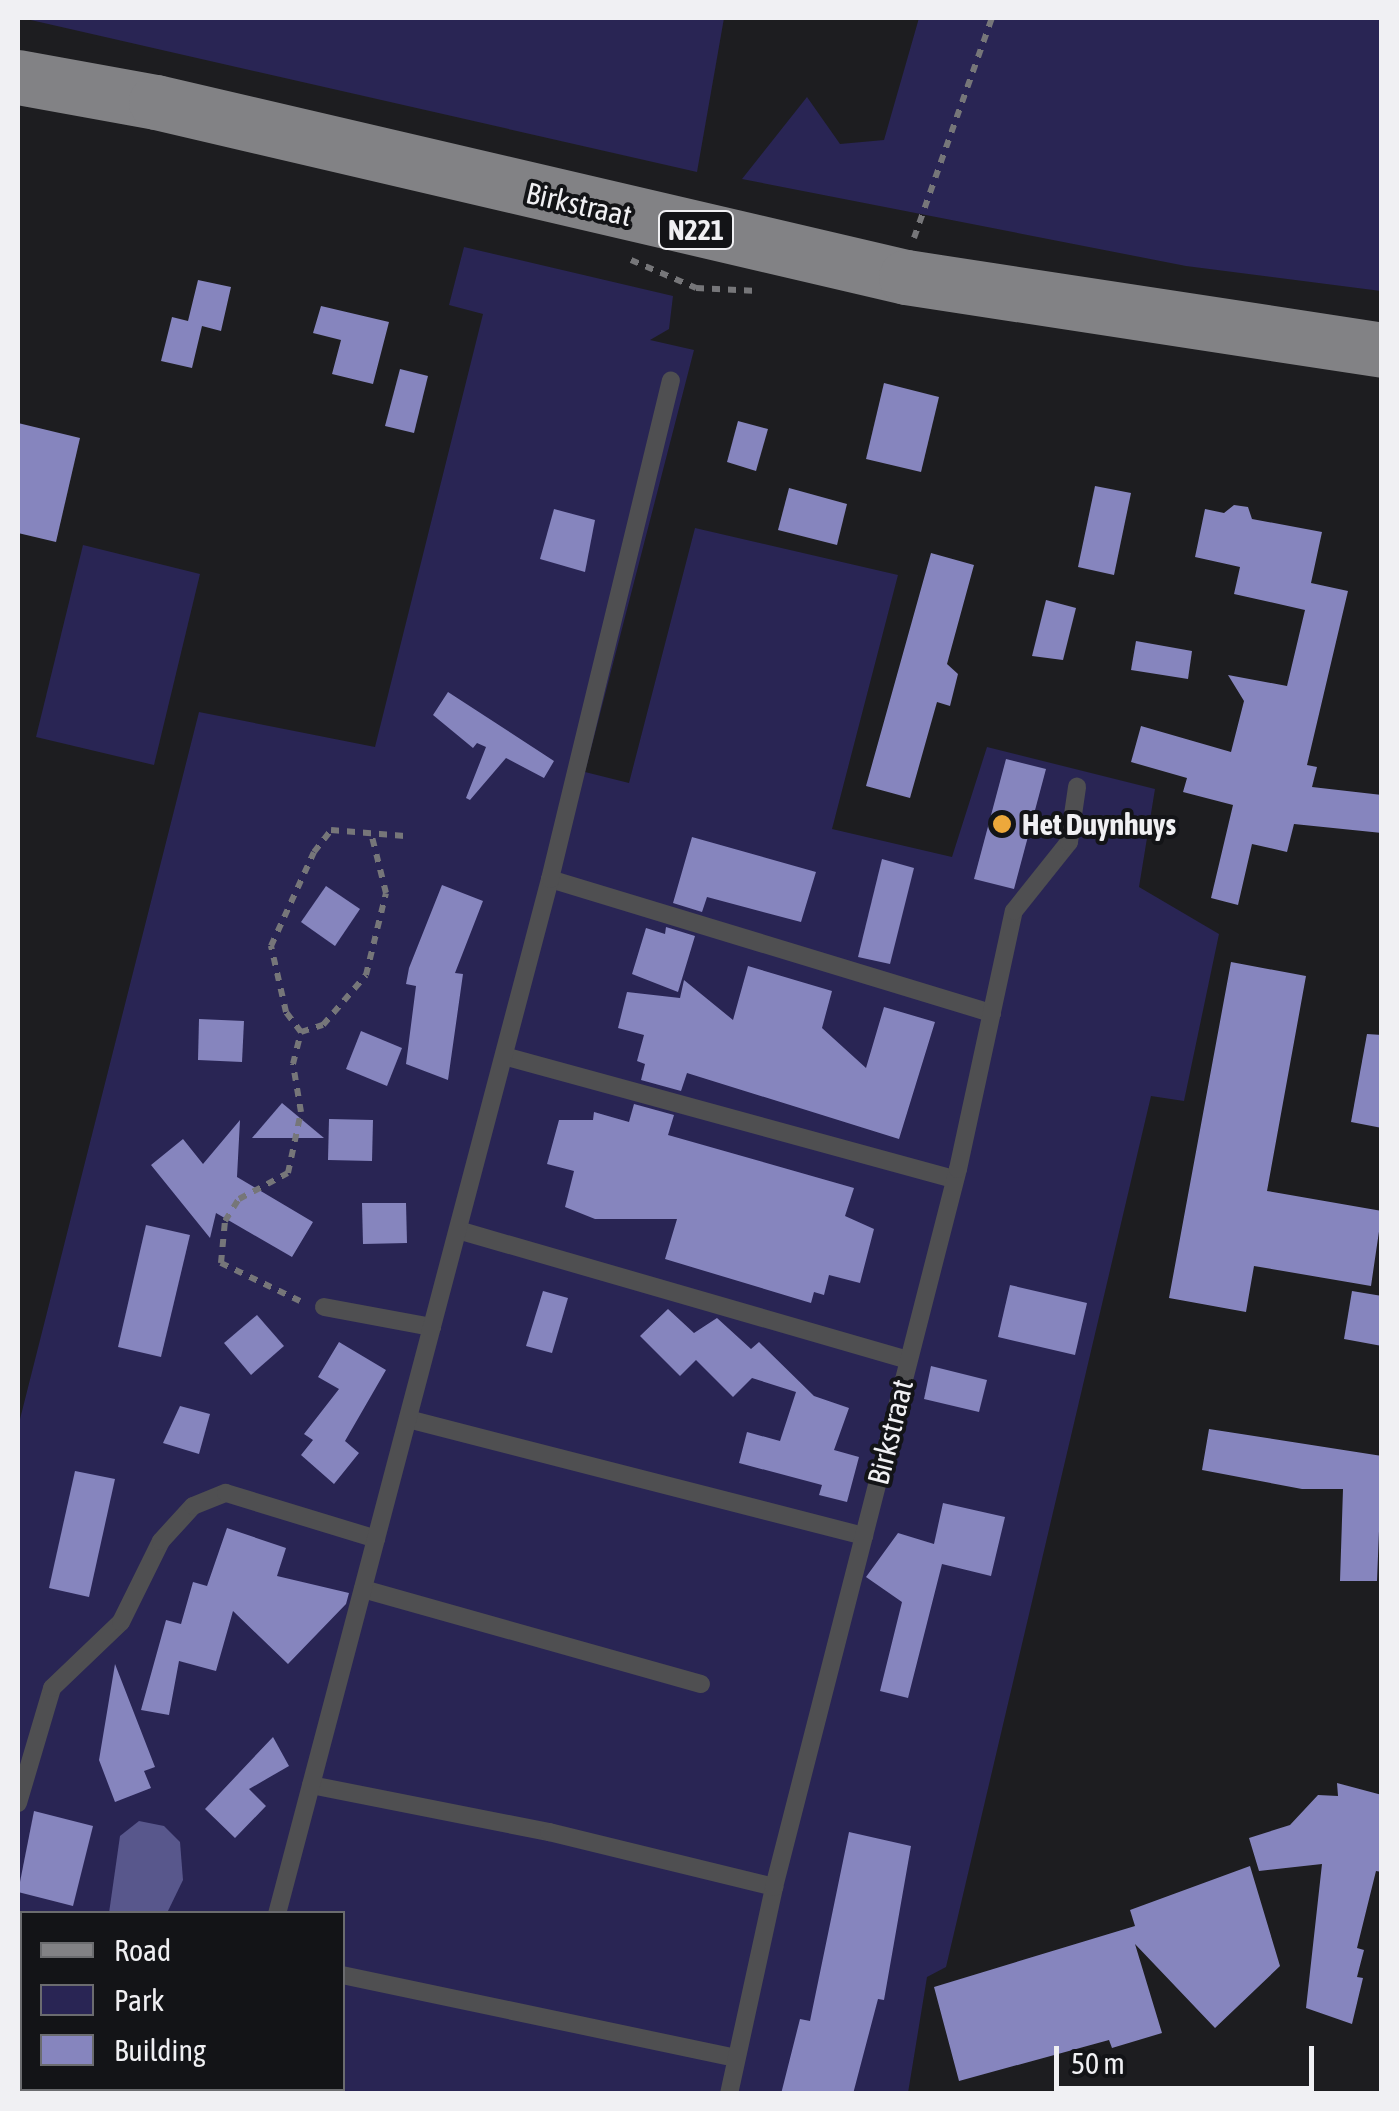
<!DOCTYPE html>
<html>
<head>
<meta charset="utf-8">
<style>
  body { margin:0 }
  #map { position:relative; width:1399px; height:2111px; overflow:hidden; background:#1d1d20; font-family:"Asap Condensed",sans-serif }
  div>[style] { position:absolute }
  .green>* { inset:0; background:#292554 }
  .water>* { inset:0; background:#58578c }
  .building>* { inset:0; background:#8685be }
  .path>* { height:6px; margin-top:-3px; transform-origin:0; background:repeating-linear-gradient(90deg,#767679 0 8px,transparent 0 16px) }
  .service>* { height:18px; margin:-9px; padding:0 9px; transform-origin:9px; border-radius:9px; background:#4f4f51 }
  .primary>* { height:55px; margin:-27.5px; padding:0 27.5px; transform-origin:27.5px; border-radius:27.5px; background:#828285 }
  .dots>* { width:28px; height:28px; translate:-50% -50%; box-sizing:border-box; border:5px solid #131417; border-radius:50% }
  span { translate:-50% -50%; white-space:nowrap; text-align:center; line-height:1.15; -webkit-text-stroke:8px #131417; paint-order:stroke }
  .shield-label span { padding:2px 8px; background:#131417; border:2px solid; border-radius:8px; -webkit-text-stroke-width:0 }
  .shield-label { font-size:28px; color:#f0f0f3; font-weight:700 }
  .street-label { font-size:30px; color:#f0f0f3 }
  .poi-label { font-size:30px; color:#f0f0f3; font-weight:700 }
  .left { translate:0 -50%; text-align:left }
  .frame { position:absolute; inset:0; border:20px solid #f0f0f3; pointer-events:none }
  .legend { position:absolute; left:20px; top:1911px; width:325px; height:180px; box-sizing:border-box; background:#131417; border:2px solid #6b6c6f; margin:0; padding:12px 18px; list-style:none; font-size:30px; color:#f0f0f3 }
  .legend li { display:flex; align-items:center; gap:20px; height:50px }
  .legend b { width:50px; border:2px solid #6b6c6f }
  .scale { position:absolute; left:1054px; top:2046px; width:260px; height:45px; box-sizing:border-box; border:5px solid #f0f0f3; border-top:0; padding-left:12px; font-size:30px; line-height:35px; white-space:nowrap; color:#f0f0f3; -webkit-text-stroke:8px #131417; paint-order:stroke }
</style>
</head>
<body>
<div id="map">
  <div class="green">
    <div style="clip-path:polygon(22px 18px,724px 18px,697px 172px)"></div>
    <div style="clip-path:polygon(919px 18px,1381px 18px,1381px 291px,1186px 266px,742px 179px,807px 97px,840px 144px,884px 140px)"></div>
    <div style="clip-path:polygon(evenodd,464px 247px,673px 296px,669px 329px,650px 340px,694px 350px,585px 772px,629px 783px,695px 528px,898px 575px,832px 829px,952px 857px,987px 747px,1155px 789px,1139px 887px,1219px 934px,1184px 1101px,1151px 1096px,946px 1967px,927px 1977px,908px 2093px,18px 2094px,18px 1427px,199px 712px,375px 747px,483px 314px,449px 305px,464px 247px,22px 1914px,342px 1914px,342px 2088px,22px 2088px,22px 1914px)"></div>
    <div style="clip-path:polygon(83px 545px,200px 574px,154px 765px,36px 737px)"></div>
  </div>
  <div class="water">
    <div style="clip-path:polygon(139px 1821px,164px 1826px,180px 1842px,183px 1880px,167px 1913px,109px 1913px,120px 1836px)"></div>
    <div style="clip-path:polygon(22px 2087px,22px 2088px,126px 2089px,19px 2093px)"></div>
  </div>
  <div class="building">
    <div style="clip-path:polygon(198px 280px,231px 287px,221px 331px,202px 326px,192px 368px,161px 361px,172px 317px,188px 321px)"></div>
    <div style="clip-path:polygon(321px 306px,389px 322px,373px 384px,332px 374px,341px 340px,313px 333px)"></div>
    <div style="clip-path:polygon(400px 369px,428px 376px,414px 433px,385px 426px)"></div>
    <div style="clip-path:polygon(884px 383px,939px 397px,921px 472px,866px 459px)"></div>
    <div style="clip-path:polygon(738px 421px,768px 429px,756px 471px,727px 462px)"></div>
    <div style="clip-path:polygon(18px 423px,80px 438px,56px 542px,18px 533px)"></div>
    <div style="clip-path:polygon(1095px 486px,1131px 493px,1114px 575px,1078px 567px)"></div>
    <div style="clip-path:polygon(789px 488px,847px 504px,837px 545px,778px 530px)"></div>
    <div style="clip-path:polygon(1234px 505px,1248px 507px,1252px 519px,1322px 532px,1311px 583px,1348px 591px,1307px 765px,1317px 767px,1312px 787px,1382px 795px,1382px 833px,1294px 824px,1287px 852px,1252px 844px,1238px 905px,1211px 898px,1233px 805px,1183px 792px,1187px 778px,1131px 762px,1141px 726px,1231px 752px,1244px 701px,1228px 675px,1287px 686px,1305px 610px,1234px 594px,1240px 567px,1195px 557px,1205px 509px,1224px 513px)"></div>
    <div style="clip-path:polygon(554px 509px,595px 520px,585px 572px,540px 559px)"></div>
    <div style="clip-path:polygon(931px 553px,974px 565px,947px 664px,958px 674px,950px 706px,937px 702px,910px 798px,866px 786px)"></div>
    <div style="clip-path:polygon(1046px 600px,1076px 608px,1063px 660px,1032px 656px)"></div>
    <div style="clip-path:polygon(1136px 641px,1192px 651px,1188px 679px,1131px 670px)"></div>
    <div style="clip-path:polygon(448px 692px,554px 761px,544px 778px,506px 758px,470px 800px,466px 798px,486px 747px,477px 743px,473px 748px,433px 715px)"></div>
    <div style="clip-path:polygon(1006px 759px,1046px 769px,1014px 889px,974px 879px)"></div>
    <div style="clip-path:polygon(692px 837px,816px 872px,801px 922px,707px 897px,702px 912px,673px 903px)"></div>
    <div style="clip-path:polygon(882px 859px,914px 868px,890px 964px,858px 957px)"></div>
    <div style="clip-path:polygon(442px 885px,483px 901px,455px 973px,463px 974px,448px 1080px,406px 1064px,416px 986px,406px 984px,409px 968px)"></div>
    <div style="clip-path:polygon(326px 886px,360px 909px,335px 946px,301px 922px)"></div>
    <div style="clip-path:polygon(666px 927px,695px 936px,678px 992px,632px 974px,646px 928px,665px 934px)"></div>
    <div style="clip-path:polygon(1231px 962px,1306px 976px,1267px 1191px,1382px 1211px,1371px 1286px,1254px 1266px,1246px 1312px,1169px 1298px)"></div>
    <div style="clip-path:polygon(748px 966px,832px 991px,822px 1028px,866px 1068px,884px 1007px,935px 1022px,899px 1139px,687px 1073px,681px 1091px,641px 1080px,645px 1064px,637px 1061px,644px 1035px,618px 1028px,627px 992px,680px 998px,684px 980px,733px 1020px)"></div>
    <div style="clip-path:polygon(199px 1019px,244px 1021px,242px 1062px,198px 1060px)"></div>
    <div style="clip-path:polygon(361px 1031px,402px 1048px,387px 1086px,346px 1069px)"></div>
    <div style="clip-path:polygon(1367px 1034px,1382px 1035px,1382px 1128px,1351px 1122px)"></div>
    <div style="clip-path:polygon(282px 1103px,324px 1138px,252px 1138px)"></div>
    <div style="clip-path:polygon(634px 1104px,674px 1115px,668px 1135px,854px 1188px,845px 1216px,874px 1229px,860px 1283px,829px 1275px,824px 1295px,814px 1292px,811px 1303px,665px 1259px,677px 1219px,595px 1219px,565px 1207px,574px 1171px,547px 1164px,559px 1120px,593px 1120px,594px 1112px,629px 1122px)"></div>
    <div style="clip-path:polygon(329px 1119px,373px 1120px,372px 1161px,328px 1160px)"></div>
    <div style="clip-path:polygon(240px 1120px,237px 1177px,313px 1222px,292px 1257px,216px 1213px,210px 1238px,151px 1165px,183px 1139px,203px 1164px)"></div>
    <div style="clip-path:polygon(362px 1203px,406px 1203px,407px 1243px,363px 1244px)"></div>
    <div style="clip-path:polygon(146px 1225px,190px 1235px,161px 1357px,118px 1347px)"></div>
    <div style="clip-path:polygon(1010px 1285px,1087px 1303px,1075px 1355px,998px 1337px)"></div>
    <div style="clip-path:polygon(543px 1291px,568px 1298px,552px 1353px,526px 1346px)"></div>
    <div style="clip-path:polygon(1352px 1291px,1382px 1296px,1382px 1346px,1344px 1339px)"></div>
    <div style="clip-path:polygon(668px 1309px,694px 1333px,717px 1318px,751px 1349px,759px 1342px,814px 1396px,849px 1408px,834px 1450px,859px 1457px,847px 1502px,819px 1495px,822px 1485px,739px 1463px,747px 1432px,780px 1441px,796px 1392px,752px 1378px,733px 1397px,696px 1360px,680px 1376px,640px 1336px)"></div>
    <div style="clip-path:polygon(257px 1315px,284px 1346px,251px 1375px,224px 1343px)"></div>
    <div style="clip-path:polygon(339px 1342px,386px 1370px,345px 1441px,359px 1453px,334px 1484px,301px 1455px,313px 1440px,304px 1434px,339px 1389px,318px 1377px)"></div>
    <div style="clip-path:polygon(931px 1366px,987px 1380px,979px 1412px,924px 1399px)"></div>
    <div style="clip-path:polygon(180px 1406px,210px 1414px,199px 1454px,163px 1443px)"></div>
    <div style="clip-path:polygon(1209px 1429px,1382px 1456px,1377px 1581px,1340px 1581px,1343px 1489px,1302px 1489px,1202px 1470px)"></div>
    <div style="clip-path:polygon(75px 1471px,115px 1479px,89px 1597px,49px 1588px)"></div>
    <div style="clip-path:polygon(943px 1503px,1005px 1517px,991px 1576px,942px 1564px,908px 1698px,880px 1691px,902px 1602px,866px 1577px,898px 1533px,934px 1544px)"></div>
    <div style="clip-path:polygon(227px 1528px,286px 1548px,277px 1576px,349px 1593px,346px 1604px,288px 1664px,233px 1611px,216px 1671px,179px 1661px,169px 1715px,141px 1710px,166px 1620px,181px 1624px,193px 1582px,207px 1586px)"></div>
    <div style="clip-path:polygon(115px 1664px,155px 1767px,144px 1771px,151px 1788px,115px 1802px,99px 1760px)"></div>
    <div style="clip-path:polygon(273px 1737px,289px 1766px,249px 1789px,266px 1806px,235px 1838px,205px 1809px)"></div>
    <div style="clip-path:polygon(1337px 1783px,1382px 1795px,1382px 1872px,1376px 1871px,1357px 1948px,1364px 1950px,1357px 1977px,1363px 1978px,1352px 2024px,1306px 2008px,1322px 1864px,1259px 1871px,1249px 1838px,1290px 1825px,1318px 1795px,1338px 1796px)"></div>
    <div style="clip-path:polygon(34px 1811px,93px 1826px,73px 1906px,18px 1892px)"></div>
    <div style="clip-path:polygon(849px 1832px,911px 1846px,884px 2000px,878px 1999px,853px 2094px,781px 2094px,800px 2019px,810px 2021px)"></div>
    <div style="clip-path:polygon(1250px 1866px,1280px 1966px,1215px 2028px,1135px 1944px,1162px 2033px,1112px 2048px,1109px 2040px,959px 2081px,934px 1987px,1135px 1926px,1130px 1910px)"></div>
  </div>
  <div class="path">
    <div style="left:914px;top:238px;width:233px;rotate:-70.5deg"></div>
    <div style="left:631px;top:260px;width:71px;rotate:23.3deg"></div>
    <div style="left:696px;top:288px;width:62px;rotate:2.8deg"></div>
    <div style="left:301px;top:1032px;width:25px;rotate:-127deg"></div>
    <div style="left:286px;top:1012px;width:68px;rotate:-102.8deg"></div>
    <div style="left:271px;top:946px;width:103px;rotate:-65.4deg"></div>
    <div style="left:314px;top:852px;width:28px;rotate:-52deg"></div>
    <div style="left:331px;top:830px;width:74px;rotate:4.6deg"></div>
    <div style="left:300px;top:1301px;width:88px;rotate:-154.3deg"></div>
    <div style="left:221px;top:1263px;width:42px;rotate:-84.6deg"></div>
    <div style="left:225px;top:1221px;width:26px;rotate:-58deg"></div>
    <div style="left:239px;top:1199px;width:55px;rotate:-28deg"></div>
    <div style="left:288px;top:1173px;width:62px;rotate:-78deg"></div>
    <div style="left:301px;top:1112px;width:49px;rotate:-99.5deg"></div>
    <div style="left:293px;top:1064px;width:33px;rotate:-76deg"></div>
    <div style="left:301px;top:1032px;width:23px;rotate:-18deg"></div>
    <div style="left:323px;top:1025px;width:66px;rotate:-49.3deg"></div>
    <div style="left:366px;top:975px;width:84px;rotate:-76.3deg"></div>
    <div style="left:386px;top:893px;width:58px;rotate:-104deg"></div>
  </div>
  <div class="service">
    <div style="left:550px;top:879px;width:462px;rotate:16.9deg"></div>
    <div style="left:504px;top:1056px;width:467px;rotate:15.3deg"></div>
    <div style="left:458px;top:1230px;width:468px;rotate:16.1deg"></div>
    <div style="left:324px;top:1307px;width:110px;rotate:10.5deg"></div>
    <div style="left:408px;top:1419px;width:471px;rotate:14.4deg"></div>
    <div style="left:363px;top:1589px;width:351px;rotate:15.7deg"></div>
    <div style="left:311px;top:1785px;width:243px;rotate:11.2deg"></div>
    <div style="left:549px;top:1832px;width:232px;rotate:13.7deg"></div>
    <div style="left:18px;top:1803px;width:120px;rotate:-73.5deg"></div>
    <div style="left:52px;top:1688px;width:95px;rotate:-43.7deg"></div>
    <div style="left:121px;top:1622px;width:90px;rotate:-63.7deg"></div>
    <div style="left:161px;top:1541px;width:47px;rotate:-47.6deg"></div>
    <div style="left:193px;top:1506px;width:35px;rotate:-22deg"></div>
    <div style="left:226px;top:1493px;width:157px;rotate:17deg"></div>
    <div style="left:277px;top:1914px;width:1070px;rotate:-75.22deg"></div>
    <div style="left:550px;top:879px;width:513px;rotate:-76.37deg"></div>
    <div style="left:342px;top:1975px;width:402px;rotate:11.9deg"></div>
    <div style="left:265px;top:2088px;width:8px;rotate:45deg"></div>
    <div style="left:230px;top:2094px;width:6px;rotate:-81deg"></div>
    <div style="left:729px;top:2094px;width:212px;rotate:-77.7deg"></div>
    <div style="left:774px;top:1887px;width:741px;rotate:-75.63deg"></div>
    <div style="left:958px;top:1169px;width:264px;rotate:-77.8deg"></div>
    <div style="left:1014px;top:911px;width:88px;rotate:-51.4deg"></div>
    <div style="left:1069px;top:842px;width:56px;rotate:-81.7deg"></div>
  </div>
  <div class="primary">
    <div style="left:18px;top:77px;width:140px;rotate:10.3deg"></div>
    <div style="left:156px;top:102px;width:770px;rotate:13.13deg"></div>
    <div style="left:906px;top:277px;width:482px;rotate:8.7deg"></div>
  </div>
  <div class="dots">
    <div style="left:1002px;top:824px;background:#eda83b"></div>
  </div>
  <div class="shield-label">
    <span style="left:696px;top:230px">N221</span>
  </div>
  <div class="street-label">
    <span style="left:579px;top:204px;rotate:13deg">Birkstraat</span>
    <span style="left:890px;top:1432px;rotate:-76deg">Birkstraat</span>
  </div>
  <div class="poi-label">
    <span class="left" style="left:1022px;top:824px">Het Duynhuys</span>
  </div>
  <div class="frame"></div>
  <ul class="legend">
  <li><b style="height:12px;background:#828285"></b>Road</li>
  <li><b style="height:28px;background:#292554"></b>Park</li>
  <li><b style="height:28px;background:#8685be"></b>Building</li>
  </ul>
  <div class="scale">50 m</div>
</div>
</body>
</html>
